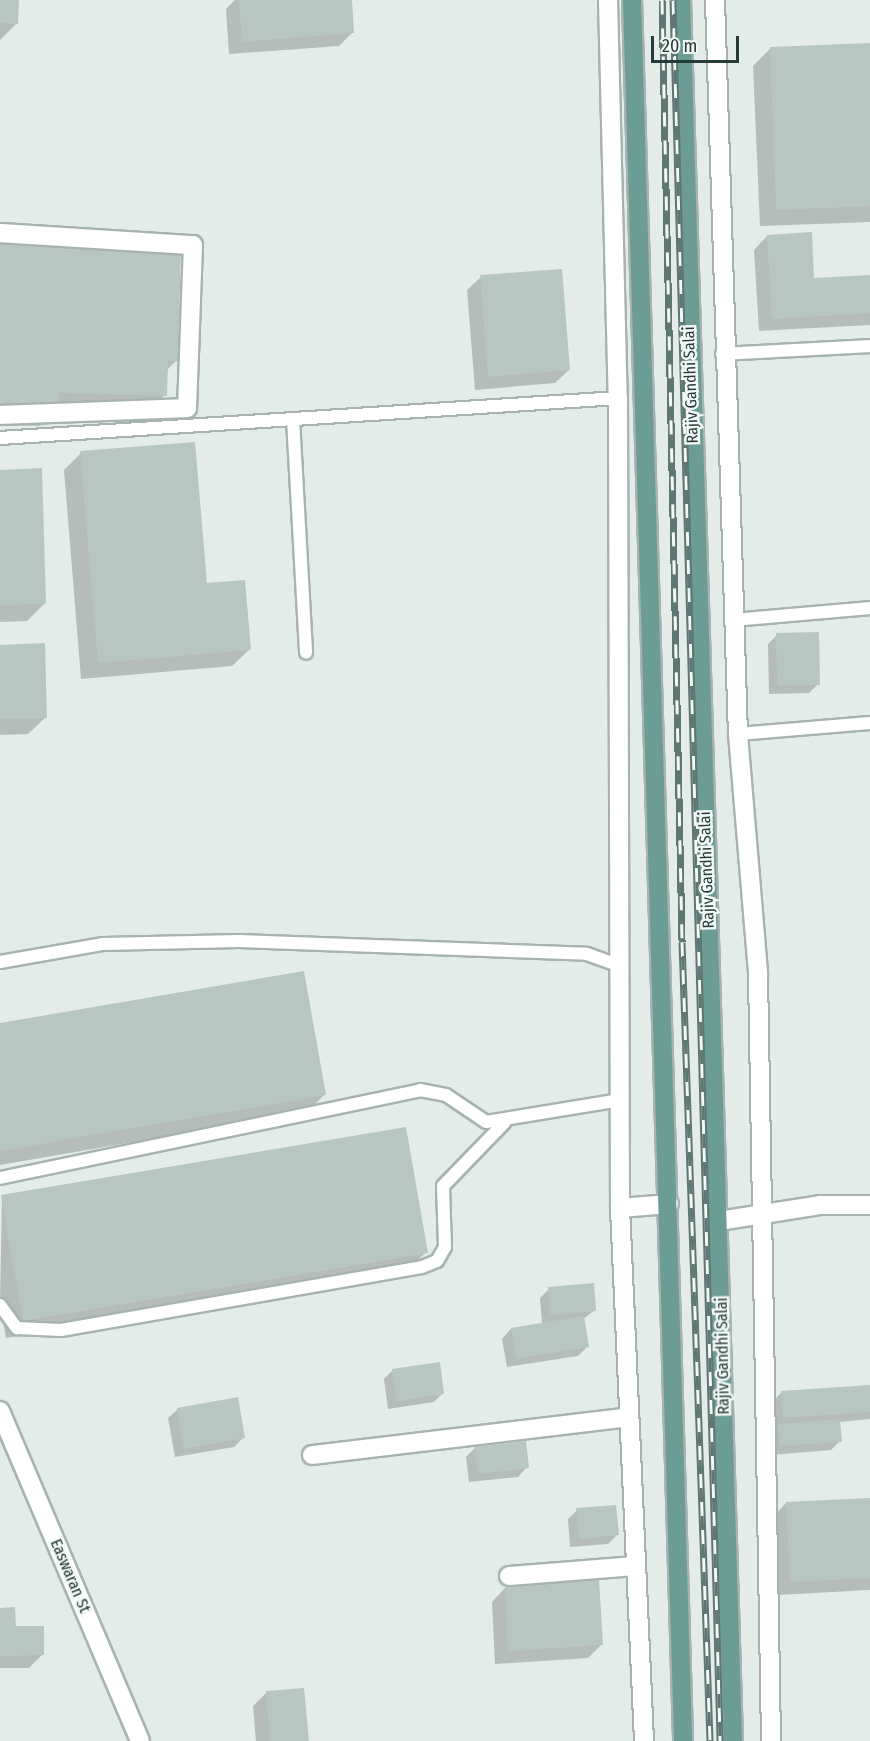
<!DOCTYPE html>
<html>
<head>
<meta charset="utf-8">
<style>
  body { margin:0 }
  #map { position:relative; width:870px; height:1741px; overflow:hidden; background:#e3ece9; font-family:"Fira Sans Condensed",sans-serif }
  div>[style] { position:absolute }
  .shadow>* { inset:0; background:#0003 }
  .building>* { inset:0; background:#b8c6c2 }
  .roads { filter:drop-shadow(2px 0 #a6b3b0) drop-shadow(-2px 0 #a6b3b0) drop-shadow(0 2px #a6b3b0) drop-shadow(0 -2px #a6b3b0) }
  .lane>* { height:12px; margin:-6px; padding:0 6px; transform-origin:6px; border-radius:6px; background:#fff }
  .street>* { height:18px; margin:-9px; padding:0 9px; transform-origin:9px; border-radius:9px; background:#fff }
  .secondary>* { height:18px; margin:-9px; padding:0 9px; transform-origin:9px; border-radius:9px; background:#fff }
  .primary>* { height:18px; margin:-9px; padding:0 9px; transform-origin:9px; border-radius:9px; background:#6b9d95 }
  .rail>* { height:7px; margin-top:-3.5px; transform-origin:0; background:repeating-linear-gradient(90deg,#f3f8f6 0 14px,#5f7773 0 28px); box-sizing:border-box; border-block:2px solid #5f7773 }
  span { translate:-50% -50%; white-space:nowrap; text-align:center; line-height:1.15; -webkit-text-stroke:5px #f3f8f6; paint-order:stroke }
  .street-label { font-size:16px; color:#243b37 }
  .scale { position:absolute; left:651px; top:36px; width:88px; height:27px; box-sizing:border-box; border:3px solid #243b37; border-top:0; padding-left:8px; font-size:18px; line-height:21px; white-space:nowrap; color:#243b37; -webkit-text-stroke:4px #f3f8f6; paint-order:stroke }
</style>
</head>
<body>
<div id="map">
  <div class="shadow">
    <div style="clip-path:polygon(0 0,18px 0,17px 23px,0 40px)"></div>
    <div style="clip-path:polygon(235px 0,350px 0,353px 32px,339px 46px,229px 54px,226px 9px)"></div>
    <div style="clip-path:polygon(870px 44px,870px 222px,760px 226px,753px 66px,771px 48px)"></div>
    <div style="clip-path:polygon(767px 236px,813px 280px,870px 277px,870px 325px,759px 331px,754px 250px)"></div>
    <div style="clip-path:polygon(0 245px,177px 360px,166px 371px,165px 395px,148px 413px,56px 410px,40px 426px,0 425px)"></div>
    <div style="clip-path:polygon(481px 277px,569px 370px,555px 383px,475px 390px,467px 290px)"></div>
    <div style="clip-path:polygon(81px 453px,205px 585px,250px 649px,232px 666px,81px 679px,64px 470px)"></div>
    <div style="clip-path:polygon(0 471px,45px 603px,27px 621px,0 622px)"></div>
    <div style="clip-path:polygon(777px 635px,818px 684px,809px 693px,769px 694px,768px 644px)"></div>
    <div style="clip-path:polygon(0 646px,46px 717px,28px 734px,0 735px)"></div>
    <div style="clip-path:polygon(0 1024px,324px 1095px,307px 1112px,0 1165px)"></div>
    <div style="clip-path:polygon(2px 1197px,426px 1252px,409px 1269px,6px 1338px,0 1304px)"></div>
    <div style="clip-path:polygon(549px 1289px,595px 1310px,583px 1319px,587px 1347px,578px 1356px,507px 1367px,502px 1339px,511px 1329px,542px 1325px,540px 1298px)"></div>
    <div style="clip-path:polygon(393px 1370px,443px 1393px,434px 1402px,388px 1409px,384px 1379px)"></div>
    <div style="clip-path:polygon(870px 1386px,870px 1419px,839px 1422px,840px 1441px,831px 1450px,771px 1455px,769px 1435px,777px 1426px,772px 1402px,781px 1393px)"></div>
    <div style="clip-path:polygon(178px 1409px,243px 1438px,234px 1447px,175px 1457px,168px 1418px)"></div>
    <div style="clip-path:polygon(475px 1448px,527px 1467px,518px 1477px,469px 1482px,466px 1457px)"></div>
    <div style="clip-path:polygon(870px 1499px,870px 1590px,777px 1595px,773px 1517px,786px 1503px)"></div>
    <div style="clip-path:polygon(577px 1510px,617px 1535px,608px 1544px,570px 1547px,568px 1519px)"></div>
    <div style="clip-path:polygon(505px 1588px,602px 1644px,588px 1658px,495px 1664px,492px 1602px)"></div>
    <div style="clip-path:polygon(0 1609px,43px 1654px,29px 1668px,0 1668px)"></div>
    <div style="clip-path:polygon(266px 1693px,307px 1741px,256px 1741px,253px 1706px)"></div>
  </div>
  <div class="building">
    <div style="clip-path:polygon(0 0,19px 0,18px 24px,0 23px)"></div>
    <div style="clip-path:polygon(239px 0,352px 0,354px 33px,242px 42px)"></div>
    <div style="clip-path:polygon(870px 43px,870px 206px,776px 210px,770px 47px)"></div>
    <div style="clip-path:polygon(812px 232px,814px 278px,870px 275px,870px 313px,772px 319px,767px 235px)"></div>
    <div style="clip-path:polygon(0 243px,181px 248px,178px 361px,168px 361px,167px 396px,59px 393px,59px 409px,0 408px)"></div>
    <div style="clip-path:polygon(562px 269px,570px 370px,488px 377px,480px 275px)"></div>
    <div style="clip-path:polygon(195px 442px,207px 583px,245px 580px,251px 650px,98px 663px,80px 451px)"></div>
    <div style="clip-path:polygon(42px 468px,46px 604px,0 605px,0 470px)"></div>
    <div style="clip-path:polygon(819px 632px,820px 685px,777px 685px,776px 633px)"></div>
    <div style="clip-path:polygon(45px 643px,47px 718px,0 719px,0 645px)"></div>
    <div style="clip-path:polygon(304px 971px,326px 1095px,0 1151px,0 1023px)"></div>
    <div style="clip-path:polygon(406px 1127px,428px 1253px,23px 1321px,1px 1195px)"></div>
    <div style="clip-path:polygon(594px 1283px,596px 1311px,550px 1315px,548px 1287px)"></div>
    <div style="clip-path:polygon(584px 1316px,589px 1347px,516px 1359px,511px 1328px)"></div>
    <div style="clip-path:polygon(440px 1362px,444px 1394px,397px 1401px,392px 1369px)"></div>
    <div style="clip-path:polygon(870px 1385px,870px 1412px,783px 1418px,781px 1391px)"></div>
    <div style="clip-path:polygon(238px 1397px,245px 1438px,184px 1449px,177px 1408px)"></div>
    <div style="clip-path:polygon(840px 1419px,842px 1442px,780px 1446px,778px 1424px)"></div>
    <div style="clip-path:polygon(526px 1441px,529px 1468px,478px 1474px,475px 1447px)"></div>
    <div style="clip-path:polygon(870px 1498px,870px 1578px,790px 1582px,786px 1502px)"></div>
    <div style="clip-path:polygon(616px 1505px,619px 1535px,579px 1539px,576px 1508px)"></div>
    <div style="clip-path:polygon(599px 1580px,603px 1645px,508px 1651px,505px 1587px)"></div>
    <div style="clip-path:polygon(15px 1607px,16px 1626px,44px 1626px,44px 1655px,0 1656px,0 1608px)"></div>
    <div style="clip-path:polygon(304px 1688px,309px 1741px,270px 1741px,266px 1691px)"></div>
  </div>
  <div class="roads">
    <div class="lane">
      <div style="left:722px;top:354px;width:148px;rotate:-3.1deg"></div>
      <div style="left:293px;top:419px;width:234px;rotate:86.8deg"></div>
      <div style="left:0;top:438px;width:619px;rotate:-3.7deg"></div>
      <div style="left:733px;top:620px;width:138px;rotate:-5deg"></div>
      <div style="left:738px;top:734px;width:132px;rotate:-4.8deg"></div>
      <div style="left:0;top:962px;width:105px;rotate:-9.9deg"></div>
      <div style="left:103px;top:944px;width:136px;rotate:-1.3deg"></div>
      <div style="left:239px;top:941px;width:348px;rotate:2.1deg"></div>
      <div style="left:587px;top:954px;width:35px;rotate:20deg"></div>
      <div style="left:0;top:1178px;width:429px;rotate:-11.8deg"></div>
      <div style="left:420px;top:1090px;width:26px;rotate:11deg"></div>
      <div style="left:446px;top:1095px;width:48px;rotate:34deg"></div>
      <div style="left:486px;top:1122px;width:136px;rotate:-9.3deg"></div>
      <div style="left:0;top:1305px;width:29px;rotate:54deg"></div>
      <div style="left:17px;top:1328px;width:44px;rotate:2.6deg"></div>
      <div style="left:61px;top:1330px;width:366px;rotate:-9.9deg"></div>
      <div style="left:422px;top:1267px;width:16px;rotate:-22deg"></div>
      <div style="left:437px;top:1261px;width:16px;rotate:-60deg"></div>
      <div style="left:445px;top:1247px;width:61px;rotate:-91.9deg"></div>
      <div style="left:443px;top:1186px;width:88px;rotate:-45.9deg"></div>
    </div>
    <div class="street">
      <div style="left:0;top:233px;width:193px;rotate:3.6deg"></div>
      <div style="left:193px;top:245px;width:163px;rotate:92.1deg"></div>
      <div style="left:187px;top:408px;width:187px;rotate:177.9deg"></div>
      <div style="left:719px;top:1221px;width:102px;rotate:-9deg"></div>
      <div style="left:820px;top:1205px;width:50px"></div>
      <div style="left:312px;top:1455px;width:319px;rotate:-6.8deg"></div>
      <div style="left:509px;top:1576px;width:127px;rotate:-4.5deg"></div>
    </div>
    <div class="secondary">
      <div style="left:608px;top:0;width:398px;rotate:88.6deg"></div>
      <div style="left:618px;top:398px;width:810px;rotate:89.86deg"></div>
      <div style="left:620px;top:1208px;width:534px;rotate:87.42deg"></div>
      <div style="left:715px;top:0;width:734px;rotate:88.21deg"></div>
      <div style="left:738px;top:734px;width:240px;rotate:85.2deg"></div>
      <div style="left:758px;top:973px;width:768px;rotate:89.03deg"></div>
      <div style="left:620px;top:1208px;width:49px;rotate:-4.7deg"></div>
      <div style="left:0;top:1411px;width:358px;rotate:67deg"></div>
    </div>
    <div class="primary">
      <div style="left:632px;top:0;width:1742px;rotate:88.32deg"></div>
      <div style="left:681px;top:0;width:1742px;rotate:88.29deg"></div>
    </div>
  </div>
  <div class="rail">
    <div style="left:662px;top:0;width:942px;rotate:88.78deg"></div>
    <div style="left:682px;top:942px;width:799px;rotate:87.99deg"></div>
    <div style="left:673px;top:0;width:1742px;rotate:88.45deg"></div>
  </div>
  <div class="street-label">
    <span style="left:691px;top:385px;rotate:-92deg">Rajiv Gandhi Salai</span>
    <span style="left:707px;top:870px;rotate:-92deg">Rajiv Gandhi Salai</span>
    <span style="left:723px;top:1356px;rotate:-91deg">Rajiv Gandhi Salai</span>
    <span style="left:70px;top:1576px;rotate:67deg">Easwaran St</span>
  </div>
  <div class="scale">20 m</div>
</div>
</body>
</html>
